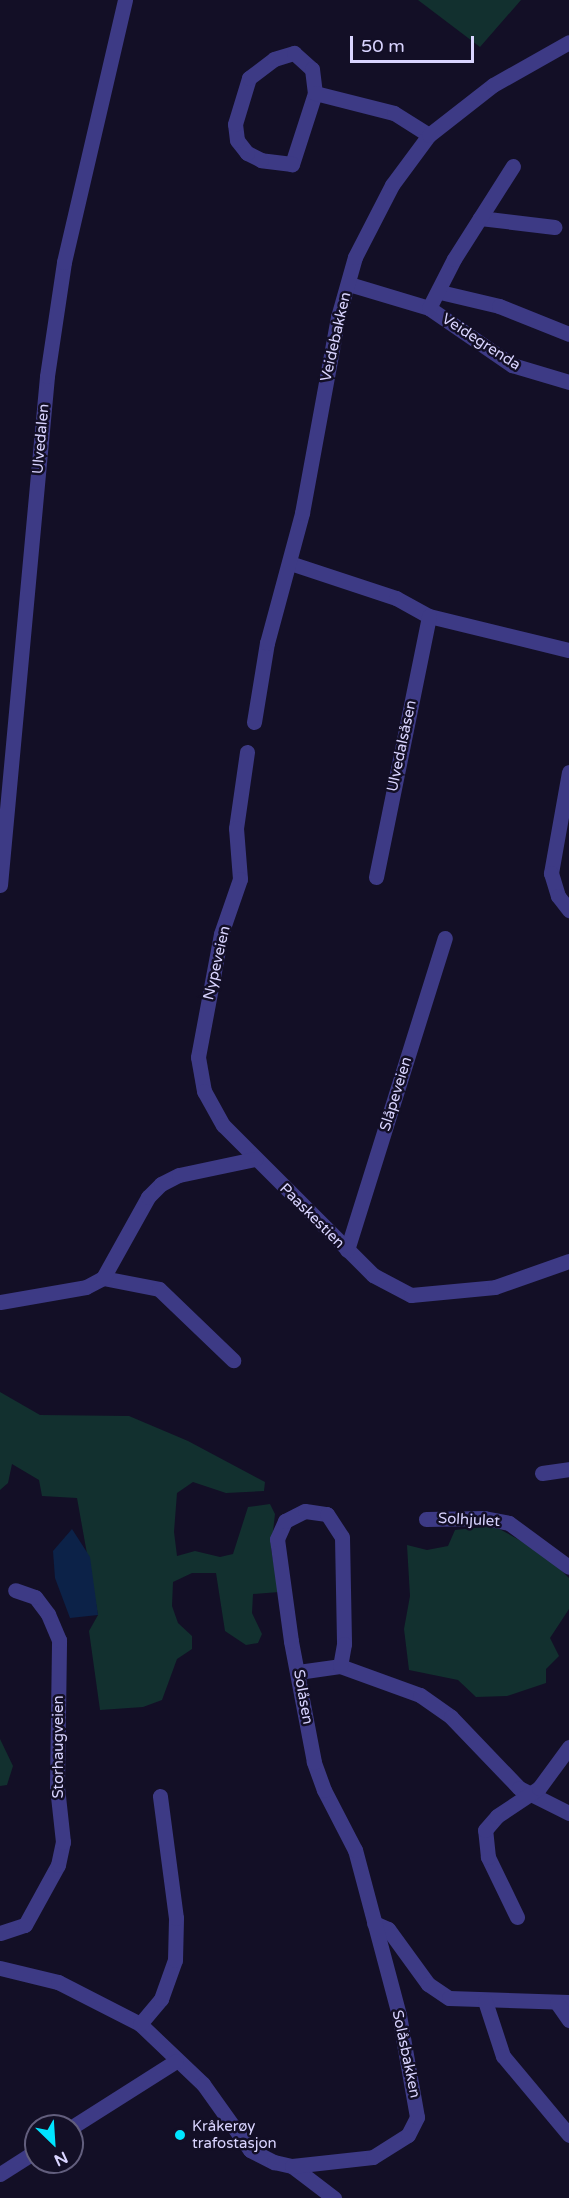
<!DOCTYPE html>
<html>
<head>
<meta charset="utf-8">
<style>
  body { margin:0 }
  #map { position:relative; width:569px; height:2198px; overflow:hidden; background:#130f26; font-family:"Varela Round",sans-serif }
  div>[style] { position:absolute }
  .green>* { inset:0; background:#12302f }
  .water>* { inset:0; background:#0c2248 }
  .street>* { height:15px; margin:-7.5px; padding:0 7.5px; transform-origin:7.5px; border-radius:7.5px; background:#3d3a85 }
  .dots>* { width:16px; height:16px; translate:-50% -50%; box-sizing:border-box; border:3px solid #130f26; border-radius:50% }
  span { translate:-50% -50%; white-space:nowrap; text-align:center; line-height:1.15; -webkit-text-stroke:5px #130f26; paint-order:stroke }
  .street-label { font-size:15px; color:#d9d4ff }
  .poi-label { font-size:15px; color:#d9d4ff }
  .left { translate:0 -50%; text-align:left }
  .north { position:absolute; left:24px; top:2114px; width:60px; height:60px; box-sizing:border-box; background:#130f26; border:2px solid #625e7d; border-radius:50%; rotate:155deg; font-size:16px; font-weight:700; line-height:24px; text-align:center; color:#d9d4ff }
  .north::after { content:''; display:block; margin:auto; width:21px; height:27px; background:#00e5ff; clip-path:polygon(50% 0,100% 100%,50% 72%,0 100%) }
  .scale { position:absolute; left:350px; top:36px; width:124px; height:27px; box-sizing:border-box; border:3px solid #d9d4ff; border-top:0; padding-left:8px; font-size:18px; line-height:21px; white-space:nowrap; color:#d9d4ff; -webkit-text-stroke:4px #130f26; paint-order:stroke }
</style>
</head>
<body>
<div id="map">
  <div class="green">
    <div style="clip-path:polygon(418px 0,521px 0,480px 47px)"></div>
    <div style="clip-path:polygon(0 1392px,40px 1415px,129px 1416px,188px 1441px,265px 1482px,264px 1491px,226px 1493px,193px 1482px,177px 1493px,174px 1532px,177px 1556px,195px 1551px,220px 1557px,233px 1554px,248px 1507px,270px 1504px,275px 1514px,271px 1549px,279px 1592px,253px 1594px,252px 1613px,262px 1634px,258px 1643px,246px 1645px,225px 1631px,216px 1573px,192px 1573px,173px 1582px,172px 1606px,178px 1623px,192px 1636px,192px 1649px,177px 1659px,162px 1700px,143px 1707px,100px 1710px,89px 1631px,98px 1615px,77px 1498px,42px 1496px,39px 1480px,12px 1464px,8px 1483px,0 1490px)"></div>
    <div style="clip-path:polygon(494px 1526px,543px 1553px,569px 1578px,569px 1609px,550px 1638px,559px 1656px,546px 1669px,546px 1683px,507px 1696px,476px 1697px,458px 1680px,409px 1670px,404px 1629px,410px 1596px,407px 1545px,427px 1550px,448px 1546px,455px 1530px)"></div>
    <div style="clip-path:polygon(0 1739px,13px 1766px,7px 1785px,0 1786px)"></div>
  </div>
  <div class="water">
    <div style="clip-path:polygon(72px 1529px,90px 1557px,98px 1615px,70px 1618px,55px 1578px,53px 1551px)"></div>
  </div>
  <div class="street">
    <div style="left:315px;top:93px;width:75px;rotate:107.9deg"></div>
    <div style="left:292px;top:164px;width:31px;rotate:-173deg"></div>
    <div style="left:261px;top:160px;width:16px;rotate:-153deg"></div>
    <div style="left:247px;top:153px;width:16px;rotate:-128deg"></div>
    <div style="left:237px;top:140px;width:16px;rotate:-97deg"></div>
    <div style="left:235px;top:124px;width:48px;rotate:-73.1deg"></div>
    <div style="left:249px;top:78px;width:31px;rotate:-37deg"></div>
    <div style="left:274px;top:59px;width:21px;rotate:-17deg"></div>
    <div style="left:294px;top:53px;width:24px;rotate:42deg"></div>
    <div style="left:312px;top:69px;width:24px;rotate:83deg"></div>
    <div style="left:315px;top:93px;width:81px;rotate:14.2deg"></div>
    <div style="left:394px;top:113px;width:41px;rotate:32.2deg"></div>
    <div style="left:480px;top:218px;width:75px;rotate:6.9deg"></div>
    <div style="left:349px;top:284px;width:84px;rotate:16.7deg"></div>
    <div style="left:429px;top:308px;width:101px;rotate:34.5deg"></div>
    <div style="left:512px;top:365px;width:59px;rotate:16.6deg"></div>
    <div style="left:440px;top:292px;width:61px;rotate:13.3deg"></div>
    <div style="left:499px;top:306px;width:75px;rotate:21.8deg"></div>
    <div style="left:429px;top:308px;width:55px;rotate:-63deg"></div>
    <div style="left:454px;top:259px;width:110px;rotate:-57.6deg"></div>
    <div style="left:290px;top:563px;width:112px;rotate:18.3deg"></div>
    <div style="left:396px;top:598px;width:38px;rotate:29deg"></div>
    <div style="left:429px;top:616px;width:144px;rotate:13.7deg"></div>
    <div style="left:254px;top:722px;width:80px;rotate:-80.7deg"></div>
    <div style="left:267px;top:643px;width:135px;rotate:-74.9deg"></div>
    <div style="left:302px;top:513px;width:199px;rotate:-79.6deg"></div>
    <div style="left:338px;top:317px;width:62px;rotate:-74.2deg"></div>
    <div style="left:355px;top:257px;width:81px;rotate:-62.8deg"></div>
    <div style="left:392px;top:185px;width:62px;rotate:-53.5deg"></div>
    <div style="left:429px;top:135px;width:81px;rotate:-38deg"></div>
    <div style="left:493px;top:85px;width:87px;rotate:-29.5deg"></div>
    <div style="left:247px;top:752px;width:77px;rotate:98.2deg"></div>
    <div style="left:236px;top:828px;width:51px;rotate:85.5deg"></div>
    <div style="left:240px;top:879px;width:58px;rotate:109.1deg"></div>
    <div style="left:221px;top:934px;width:125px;rotate:100.6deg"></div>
    <div style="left:198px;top:1057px;width:35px;rotate:80deg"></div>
    <div style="left:204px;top:1091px;width:39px;rotate:61deg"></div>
    <div style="left:223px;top:1125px;width:212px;rotate:45deg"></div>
    <div style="left:373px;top:1275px;width:43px;rotate:27.8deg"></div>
    <div style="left:411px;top:1295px;width:84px;rotate:-5.4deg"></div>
    <div style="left:495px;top:1287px;width:78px;rotate:-19.4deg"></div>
    <div style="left:569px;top:772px;width:103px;rotate:100.1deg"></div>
    <div style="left:551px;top:873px;width:24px;rotate:73deg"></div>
    <div style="left:558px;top:896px;width:18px;rotate:52deg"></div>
    <div style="left:376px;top:877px;width:266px;rotate:-78.5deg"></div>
    <div style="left:0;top:885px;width:511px;rotate:-84.72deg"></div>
    <div style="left:47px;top:376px;width:115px;rotate:-81.5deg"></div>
    <div style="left:64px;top:262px;width:269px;rotate:-76.9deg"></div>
    <div style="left:347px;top:1250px;width:327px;rotate:-72.6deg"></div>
    <div style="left:103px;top:1278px;width:57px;rotate:11.1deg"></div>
    <div style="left:159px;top:1289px;width:103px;rotate:43.8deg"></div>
    <div style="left:0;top:1302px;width:87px;rotate:-9.9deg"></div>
    <div style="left:86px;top:1287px;width:19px;rotate:-28deg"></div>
    <div style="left:103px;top:1278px;width:93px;rotate:-60.9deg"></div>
    <div style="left:148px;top:1197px;width:18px;rotate:-45deg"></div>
    <div style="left:161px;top:1184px;width:20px;rotate:-27deg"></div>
    <div style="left:179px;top:1175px;width:78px;rotate:-11.9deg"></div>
    <div style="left:542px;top:1473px;width:27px;rotate:-8deg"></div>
    <div style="left:426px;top:1519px;width:58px;rotate:-1deg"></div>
    <div style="left:484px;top:1518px;width:25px;rotate:11deg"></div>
    <div style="left:509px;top:1523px;width:74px;rotate:36.3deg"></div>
    <div style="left:298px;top:1672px;width:42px;rotate:-8.1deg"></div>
    <div style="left:340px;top:1666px;width:85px;rotate:19.9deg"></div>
    <div style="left:420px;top:1695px;width:38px;rotate:35deg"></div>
    <div style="left:451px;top:1717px;width:98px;rotate:46.2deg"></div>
    <div style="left:519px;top:1788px;width:56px;rotate:26.6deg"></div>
    <div style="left:517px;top:1917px;width:67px;rotate:-115.8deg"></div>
    <div style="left:488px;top:1857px;width:27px;rotate:-96deg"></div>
    <div style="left:485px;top:1830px;width:18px;rotate:-49deg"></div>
    <div style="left:497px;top:1816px;width:50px;rotate:-33.7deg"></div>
    <div style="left:539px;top:1788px;width:51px;rotate:-53.8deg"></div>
    <div style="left:374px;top:1923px;width:15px;rotate:23deg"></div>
    <div style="left:388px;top:1929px;width:68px;rotate:54deg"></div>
    <div style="left:428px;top:1984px;width:25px;rotate:34deg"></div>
    <div style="left:449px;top:1998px;width:120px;rotate:1.9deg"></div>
    <div style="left:0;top:1933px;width:26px;rotate:-18deg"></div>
    <div style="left:25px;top:1925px;width:68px;rotate:-61.2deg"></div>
    <div style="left:58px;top:1865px;width:24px;rotate:-78deg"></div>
    <div style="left:63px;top:1842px;width:55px;rotate:-96.2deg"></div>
    <div style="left:57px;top:1787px;width:147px;rotate:-89.2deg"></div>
    <div style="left:59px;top:1640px;width:28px;rotate:-113deg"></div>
    <div style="left:48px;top:1614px;width:21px;rotate:-127deg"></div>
    <div style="left:35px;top:1597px;width:21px;rotate:-161deg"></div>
    <div style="left:0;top:1968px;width:60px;rotate:13.6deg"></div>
    <div style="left:58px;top:1982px;width:92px;rotate:27.1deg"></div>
    <div style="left:140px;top:2024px;width:87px;rotate:43.6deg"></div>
    <div style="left:203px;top:2084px;width:81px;rotate:54.5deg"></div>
    <div style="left:250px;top:2150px;width:27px;rotate:27deg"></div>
    <div style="left:274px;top:2162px;width:18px;rotate:13deg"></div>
    <div style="left:292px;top:2166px;width:53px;rotate:37.3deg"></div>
    <div style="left:485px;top:2001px;width:58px;rotate:71.9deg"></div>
    <div style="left:503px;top:2056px;width:103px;rotate:50.1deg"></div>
    <div style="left:557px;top:2003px;width:21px;rotate:55deg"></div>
    <div style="left:140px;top:2024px;width:33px;rotate:-50deg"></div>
    <div style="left:161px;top:1999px;width:41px;rotate:-70.3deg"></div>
    <div style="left:175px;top:1960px;width:42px;rotate:-88.6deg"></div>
    <div style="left:176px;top:1918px;width:123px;rotate:-97.5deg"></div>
    <div style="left:72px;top:2127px;width:123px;rotate:-32.4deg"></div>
    <div style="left:292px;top:2166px;width:81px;rotate:-6.3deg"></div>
    <div style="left:373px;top:2157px;width:41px;rotate:-32.2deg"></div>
    <div style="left:408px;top:2135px;width:20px;rotate:-63deg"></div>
    <div style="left:417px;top:2117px;width:104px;rotate:-100deg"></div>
    <div style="left:399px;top:2015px;width:171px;rotate:-104.9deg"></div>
    <div style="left:355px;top:1850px;width:68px;rotate:-117.3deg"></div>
    <div style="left:324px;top:1790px;width:30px;rotate:-110deg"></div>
    <div style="left:314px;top:1762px;width:123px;rotate:-100.8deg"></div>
    <div style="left:291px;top:1641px;width:103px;rotate:-97.8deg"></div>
    <div style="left:277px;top:1539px;width:20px;rotate:-66deg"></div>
    <div style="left:285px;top:1521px;width:22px;rotate:-27deg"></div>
    <div style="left:305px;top:1511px;width:22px;rotate:8deg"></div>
    <div style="left:327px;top:1514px;width:27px;rotate:57deg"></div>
    <div style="left:342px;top:1537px;width:107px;rotate:88.9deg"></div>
    <div style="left:344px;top:1644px;width:22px;rotate:100deg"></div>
    <div style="left:0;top:2174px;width:43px;rotate:-32.6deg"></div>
  </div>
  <div class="dots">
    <div style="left:180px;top:2135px;background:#00e5ff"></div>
  </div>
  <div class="street-label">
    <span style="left:336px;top:337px;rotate:-77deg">Veidebakken</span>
    <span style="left:481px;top:342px;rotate:33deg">Veidegrenda</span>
    <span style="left:41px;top:439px;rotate:-85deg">Ulvedalen</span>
    <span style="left:402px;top:746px;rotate:-78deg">Ulvedalsåsen</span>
    <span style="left:217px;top:963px;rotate:-77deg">Nypeveien</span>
    <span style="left:396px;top:1094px;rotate:-73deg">Slåpeveien</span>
    <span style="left:312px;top:1216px;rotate:45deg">Paaskestien</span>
    <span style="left:469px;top:1520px;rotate:3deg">Solhjulet</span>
    <span style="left:303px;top:1697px;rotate:80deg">Solåsen</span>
    <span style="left:59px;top:1747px;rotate:-90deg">Storhaugveien</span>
    <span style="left:406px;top:2054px;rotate:78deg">Solåsbakken</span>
  </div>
  <div class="poi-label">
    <span class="left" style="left:192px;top:2135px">Kråkerøy<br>trafostasjon</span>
  </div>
  <div class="north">N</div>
  <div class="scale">50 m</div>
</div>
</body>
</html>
